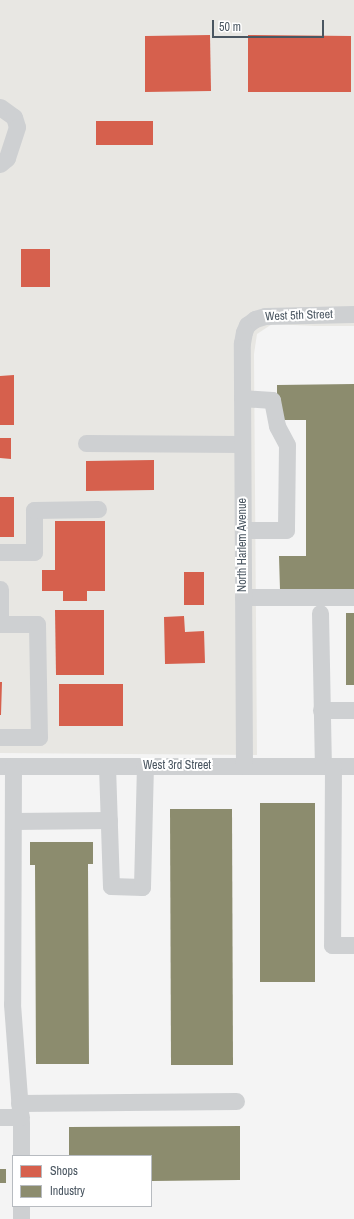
<!DOCTYPE html>
<html>
<head>
<meta charset="utf-8">
<style>
  body { margin:0 }
  #map { position:relative; width:354px; height:1219px; overflow:hidden; background:#f4f4f4; font-family:"Archivo Narrow",sans-serif }
  div>[style] { position:absolute }
  .commercial>* { inset:0; background:#e8e7e3 }
  .shops>* { inset:0; background:#d6604d }
  .industry>* { inset:0; background:#8c8c6e }
  .minor>* { height:17px; margin:-8.5px; padding:0 8.5px; transform-origin:8.5px; border-radius:8.5px; background:#ced0d2 }
  span { translate:-50% -50%; white-space:nowrap; text-align:center; line-height:1.15; -webkit-text-stroke:4px #fff; paint-order:stroke }
  .street-label { font-size:12px; color:#4a5661 }
  .legend { position:absolute; left:12px; top:1155px; width:140px; height:52px; box-sizing:border-box; background:#fff; border:1px solid #b7bbc0; margin:0; padding:5px 7px; list-style:none; font-size:12px; color:#4a5661 }
  .legend li { display:flex; align-items:center; gap:8px; height:20px }
  .legend b { width:20px; border:1px solid #b7bbc0 }
  .scale { position:absolute; left:212px; top:20px; width:112px; height:18px; box-sizing:border-box; border:2px solid #4a5661; border-top:0; padding-left:5px; font-size:12px; line-height:14px; white-space:nowrap; color:#4a5661; -webkit-text-stroke:3px #fff; paint-order:stroke }
</style>
</head>
<body>
<div id="map">
  <div class="commercial">
    <div style="clip-path:polygon(0 0,354px 0,354px 326px,315px 326px,272px 324px,257px 334px,254px 354px,257px 755px,0 753px)"></div>
  </div>
  <div class="shops">
    <div style="clip-path:polygon(210px 35px,211px 91px,145px 92px,145px 36px)"></div>
    <div style="clip-path:polygon(248px 35px,351px 36px,351px 92px,248px 92px)"></div>
    <div style="clip-path:polygon(96px 121px,153px 121px,153px 145px,96px 145px)"></div>
    <div style="clip-path:polygon(21px 249px,50px 249px,50px 287px,21px 287px)"></div>
    <div style="clip-path:polygon(14px 375px,14px 425px,0 425px,0 376px)"></div>
    <div style="clip-path:polygon(0 438px,11px 438px,11px 459px,0 458px)"></div>
    <div style="clip-path:polygon(154px 460px,154px 490px,86px 491px,86px 461px)"></div>
    <div style="clip-path:polygon(0 497px,14px 497px,14px 537px,0 537px)"></div>
    <div style="clip-path:polygon(55px 521px,105px 521px,105px 591px,87px 591px,87px 601px,63px 601px,63px 591px,42px 591px,42px 570px,55px 570px)"></div>
    <div style="clip-path:polygon(184px 572px,204px 572px,204px 605px,184px 605px)"></div>
    <div style="clip-path:polygon(55px 610px,104px 610px,104px 675px,56px 675px)"></div>
    <div style="clip-path:polygon(184px 616px,185px 632px,204px 631px,205px 663px,165px 664px,164px 617px)"></div>
    <div style="clip-path:polygon(0 682px,2px 682px,1px 715px,0 715px)"></div>
    <div style="clip-path:polygon(59px 684px,123px 684px,123px 726px,59px 726px)"></div>
  </div>
  <div class="industry">
    <div style="clip-path:polygon(354px 384px,354px 590px,280px 590px,279px 556px,306px 556px,306px 420px,277px 420px,277px 385px)"></div>
    <div style="clip-path:polygon(346px 613px,354px 613px,354px 685px,346px 685px)"></div>
    <div style="clip-path:polygon(260px 803px,315px 803px,315px 982px,260px 982px)"></div>
    <div style="clip-path:polygon(170px 809px,232px 809px,233px 1065px,171px 1065px)"></div>
    <div style="clip-path:polygon(30px 842px,93px 842px,93px 864px,88px 864px,89px 1064px,36px 1064px,35px 865px,30px 865px)"></div>
    <div style="clip-path:polygon(240px 1126px,240px 1180px,151px 1181px,151px 1156px,69px 1156px,69px 1127px)"></div>
    <div style="clip-path:polygon(0 1169px,6px 1169px,6px 1183px,0 1183px)"></div>
  </div>
  <div class="minor">
    <div style="left:0;top:107px;width:17px;rotate:36deg"></div>
    <div style="left:14px;top:117px;width:10px;rotate:73deg"></div>
    <div style="left:17px;top:127px;width:33px;rotate:108deg"></div>
    <div style="left:7px;top:158px;width:9px;rotate:139deg"></div>
    <div style="left:242px;top:398px;width:30px;rotate:4deg"></div>
    <div style="left:272px;top:400px;width:26px;rotate:79deg"></div>
    <div style="left:277px;top:426px;width:21px;rotate:62deg"></div>
    <div style="left:287px;top:445px;width:85px;rotate:90.7deg"></div>
    <div style="left:286px;top:530px;width:43px;rotate:180deg"></div>
    <div style="left:86px;top:443px;width:156px;rotate:0.4deg"></div>
    <div style="left:0;top:552px;width:34px"></div>
    <div style="left:34px;top:552px;width:42px;rotate:-90deg"></div>
    <div style="left:34px;top:510px;width:64px;rotate:-0.9deg"></div>
    <div style="left:0;top:589px;width:35px;rotate:90deg"></div>
    <div style="left:0;top:624px;width:37px"></div>
    <div style="left:37px;top:624px;width:113px;rotate:89deg"></div>
    <div style="left:39px;top:737px;width:39px;rotate:180deg"></div>
    <div style="left:243px;top:597px;width:111px"></div>
    <div style="left:320px;top:613px;width:153px;rotate:88.9deg"></div>
    <div style="left:321px;top:710px;width:33px"></div>
    <div style="left:0;top:766px;width:354px"></div>
    <div style="left:13px;top:766px;width:238px;rotate:90.2deg"></div>
    <div style="left:12px;top:1004px;width:119px;rotate:85.7deg"></div>
    <div style="left:21px;top:1123px;width:33px;rotate:90deg"></div>
    <div style="left:107px;top:766px;width:120px;rotate:88.1deg"></div>
    <div style="left:111px;top:886px;width:31px;rotate:2deg"></div>
    <div style="left:142px;top:887px;width:121px;rotate:-88.6deg"></div>
    <div style="left:244px;top:766px;width:423px;rotate:-90.3deg"></div>
    <div style="left:242px;top:343px;width:11px;rotate:-80deg"></div>
    <div style="left:244px;top:332px;width:8px;rotate:-67deg"></div>
    <div style="left:247px;top:325px;width:10px;rotate:-37deg"></div>
    <div style="left:255px;top:319px;width:10px;rotate:-17deg"></div>
    <div style="left:265px;top:316px;width:89px;rotate:-1.3deg"></div>
    <div style="left:333px;top:766px;width:179px;rotate:90.3deg"></div>
    <div style="left:332px;top:945px;width:22px"></div>
    <div style="left:13px;top:821px;width:96px;rotate:-0.6deg"></div>
    <div style="left:19px;top:1103px;width:217px;rotate:-0.5deg"></div>
    <div style="left:0;top:1117px;width:21px"></div>
    <div style="left:21px;top:1206px;width:13px;rotate:90deg"></div>
  </div>
  <div class="street-label">
    <span style="left:299px;top:316px;rotate:-2deg">West 5th Street</span>
    <span style="left:243px;top:545px;rotate:-90deg">North Harlem Avenue</span>
    <span style="left:177px;top:766px">West 3rd Street</span>
  </div>
  <ul class="legend">
  <li><b style="height:11px;background:#d6604d"></b>Shops</li>
  <li><b style="height:11px;background:#8c8c6e"></b>Industry</li>
  </ul>
  <div class="scale">50 m</div>
</div>
</body>
</html>
